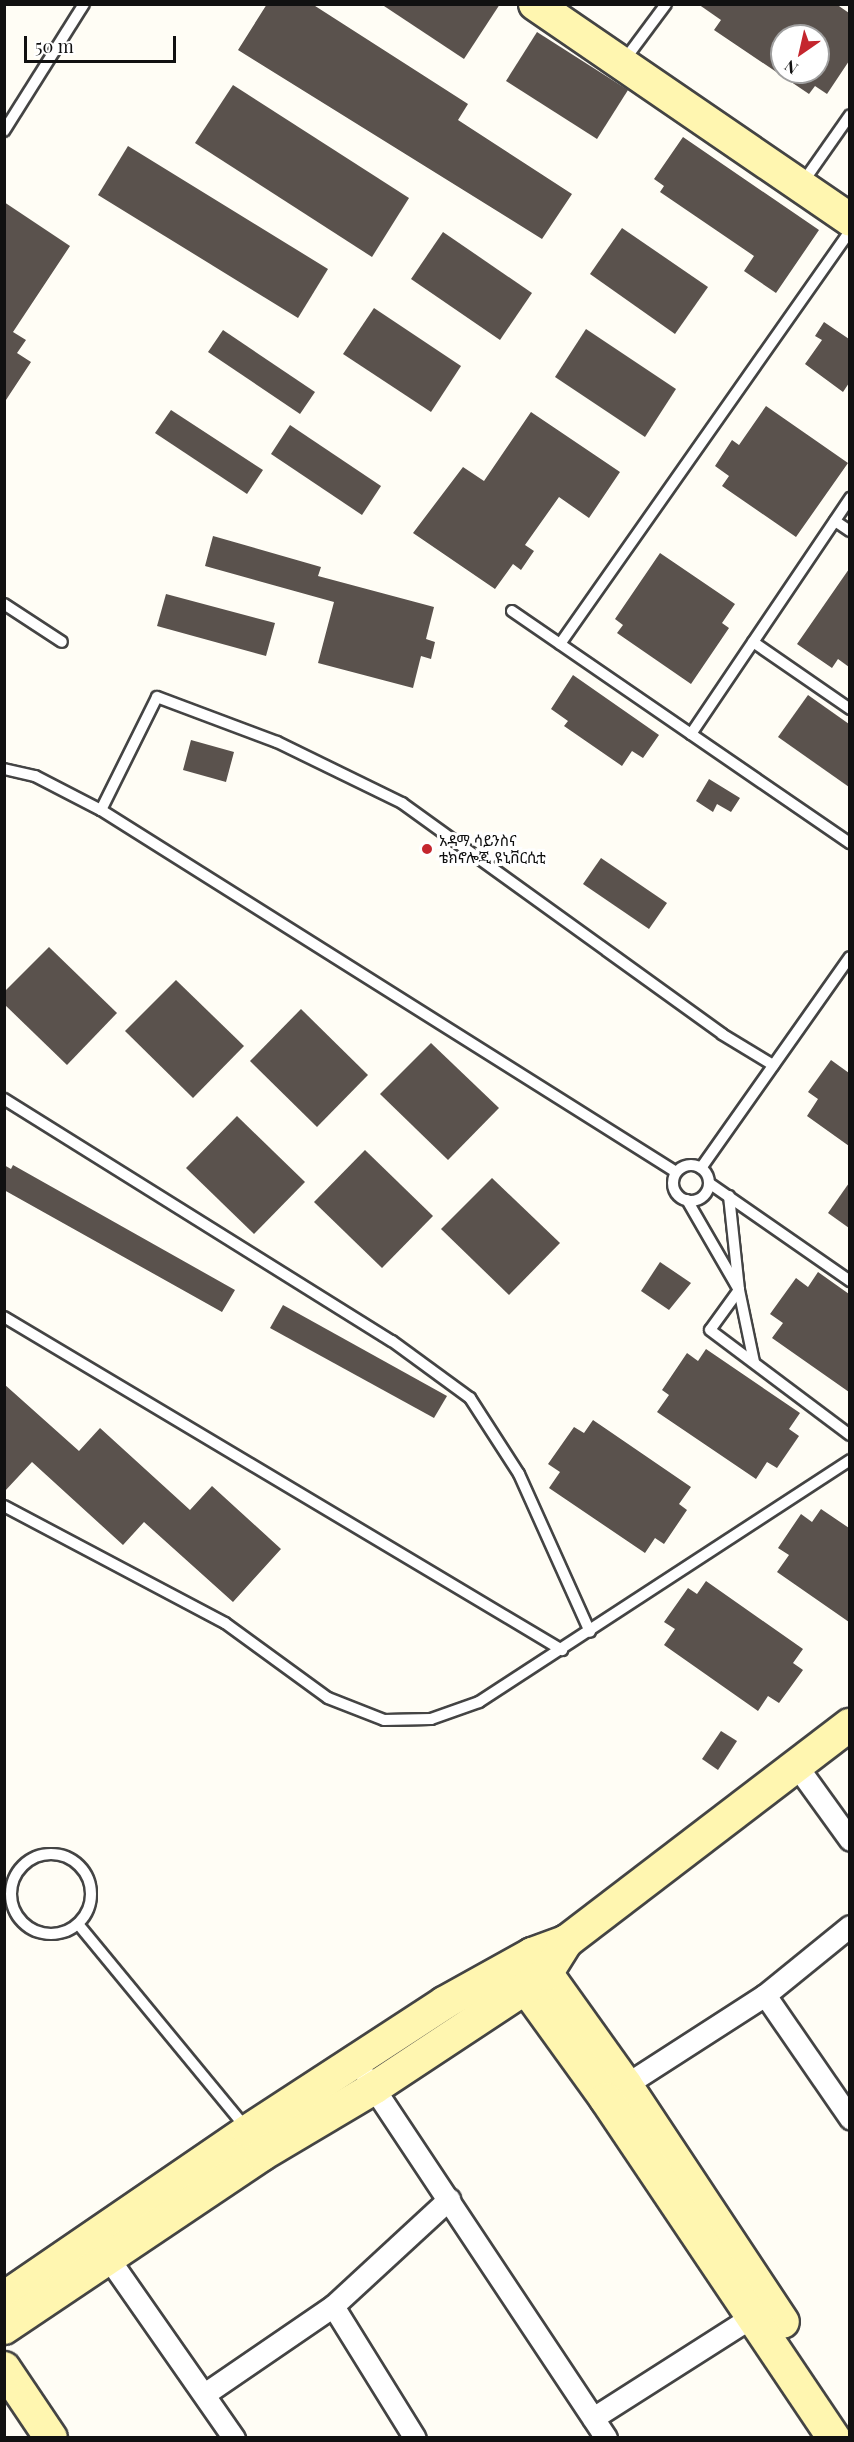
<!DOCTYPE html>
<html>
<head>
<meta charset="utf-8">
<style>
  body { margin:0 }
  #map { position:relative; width:854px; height:2442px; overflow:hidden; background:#fffdf5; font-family:"Playfair Display","Noto Sans Ethiopic",serif }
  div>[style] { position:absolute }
  .building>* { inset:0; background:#5a524d }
  .roads { filter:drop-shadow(2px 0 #444) drop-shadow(-2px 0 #444) drop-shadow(0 2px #444) drop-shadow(0 -2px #444) }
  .lane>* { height:10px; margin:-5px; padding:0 5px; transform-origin:5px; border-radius:5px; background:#fff }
  .lane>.ring { margin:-5px; padding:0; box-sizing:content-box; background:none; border:10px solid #fff; border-radius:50% }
  .street>* { height:21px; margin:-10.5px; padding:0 10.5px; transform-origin:10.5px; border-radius:10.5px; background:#fff }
  .secondary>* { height:32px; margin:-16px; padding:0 16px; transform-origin:16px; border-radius:16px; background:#fff6b0 }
  .dots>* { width:16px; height:16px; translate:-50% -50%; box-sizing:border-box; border:3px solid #fff; border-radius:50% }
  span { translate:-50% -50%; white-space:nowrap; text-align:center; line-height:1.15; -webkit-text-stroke:6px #fff; paint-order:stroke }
  .poi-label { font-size:15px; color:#111 }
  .left { translate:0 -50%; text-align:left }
  .frame { position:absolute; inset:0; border:6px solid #111; pointer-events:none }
  .north { position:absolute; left:770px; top:24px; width:60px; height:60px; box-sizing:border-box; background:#fff; border:2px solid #a0a0a0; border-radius:50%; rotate:214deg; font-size:16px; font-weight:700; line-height:24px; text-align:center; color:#111 }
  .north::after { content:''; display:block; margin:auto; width:21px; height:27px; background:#c4262e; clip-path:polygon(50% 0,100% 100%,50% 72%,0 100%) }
  .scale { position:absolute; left:24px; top:36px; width:152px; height:27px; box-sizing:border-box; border:3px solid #111; border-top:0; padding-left:8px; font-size:18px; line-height:21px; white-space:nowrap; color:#111; -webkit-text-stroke:4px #fff; paint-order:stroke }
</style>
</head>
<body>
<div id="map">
  <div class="building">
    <div style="clip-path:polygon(267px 4px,312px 4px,468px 104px,458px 120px,572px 194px,542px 239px,238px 50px)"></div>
    <div style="clip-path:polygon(381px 4px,500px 4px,464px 59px)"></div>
    <div style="clip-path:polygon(evenodd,698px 4px,836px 4px,849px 13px,849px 61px,827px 94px,815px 86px,809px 94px,714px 30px,721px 20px,698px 4px,782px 36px,818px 36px,818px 72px,782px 72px,782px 36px)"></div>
    <div style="clip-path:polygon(537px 32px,628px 90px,597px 139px,506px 81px)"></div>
    <div style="clip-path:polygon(233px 85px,409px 198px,372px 257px,195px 143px)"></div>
    <div style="clip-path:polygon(683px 137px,819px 230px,776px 293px,744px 271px,754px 256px,660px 192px,664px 186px,654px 179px)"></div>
    <div style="clip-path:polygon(128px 146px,328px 269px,298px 318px,98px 195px)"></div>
    <div style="clip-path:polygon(4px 202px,70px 246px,13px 332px,26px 340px,17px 353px,31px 362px,4px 403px)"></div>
    <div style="clip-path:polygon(622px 228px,708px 287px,675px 334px,590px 274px)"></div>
    <div style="clip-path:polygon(443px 232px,532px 293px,500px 340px,411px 279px)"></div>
    <div style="clip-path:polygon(374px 308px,461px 366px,431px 412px,343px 354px)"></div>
    <div style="clip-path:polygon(824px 322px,849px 339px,849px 383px,843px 392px,805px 364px,822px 340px,815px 336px)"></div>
    <div style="clip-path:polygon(586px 329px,676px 389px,645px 437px,555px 377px)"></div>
    <div style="clip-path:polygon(223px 330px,315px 392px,300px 414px,208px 352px)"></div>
    <div style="clip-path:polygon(766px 406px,848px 463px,796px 537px,722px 486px,729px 476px,715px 466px,732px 440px,739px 445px)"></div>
    <div style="clip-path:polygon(171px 410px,263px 470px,247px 494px,155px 433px)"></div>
    <div style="clip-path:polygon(531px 412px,620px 472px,589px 518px,559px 497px,525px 545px,534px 551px,521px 570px,513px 564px,495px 589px,413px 533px,463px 467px,484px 481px)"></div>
    <div style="clip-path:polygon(290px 425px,381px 486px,362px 515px,271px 454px)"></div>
    <div style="clip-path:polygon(213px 536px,321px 567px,318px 576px,434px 607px,426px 639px,435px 642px,431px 659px,421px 656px,413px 688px,318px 663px,334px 602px,205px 566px)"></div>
    <div style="clip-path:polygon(660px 553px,735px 604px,722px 623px,729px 628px,691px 684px,617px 633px,623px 625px,615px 619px)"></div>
    <div style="clip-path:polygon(849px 569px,849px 667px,838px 659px,832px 668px,797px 644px)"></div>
    <div style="clip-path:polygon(166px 594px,275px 623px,266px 656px,157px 626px)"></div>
    <div style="clip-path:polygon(573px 675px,659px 735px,643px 758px,632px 751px,622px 766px,564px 726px,568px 721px,551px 709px)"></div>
    <div style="clip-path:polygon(808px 695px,849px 724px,849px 787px,778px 737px)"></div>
    <div style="clip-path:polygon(191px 740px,234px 752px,226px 782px,183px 770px)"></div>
    <div style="clip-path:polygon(709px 779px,740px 798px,731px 812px,717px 804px,713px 812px,696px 801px)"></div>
    <div style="clip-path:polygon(601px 858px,667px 903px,649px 929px,583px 884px)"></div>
    <div style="clip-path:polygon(49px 947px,117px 1013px,67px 1065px,4px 1004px,4px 992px)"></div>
    <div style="clip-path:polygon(176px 980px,244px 1046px,193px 1098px,125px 1031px)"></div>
    <div style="clip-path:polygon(301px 1009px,368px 1075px,317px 1127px,250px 1061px)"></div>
    <div style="clip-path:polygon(431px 1043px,499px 1108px,448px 1160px,380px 1094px)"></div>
    <div style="clip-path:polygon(831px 1060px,849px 1073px,849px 1146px,807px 1116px,818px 1099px,808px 1092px)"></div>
    <div style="clip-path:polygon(237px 1116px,305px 1182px,254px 1234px,186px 1168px)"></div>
    <div style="clip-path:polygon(365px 1150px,433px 1216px,382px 1268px,314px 1202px)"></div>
    <div style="clip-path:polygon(4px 1165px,11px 1169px,13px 1165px,235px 1290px,222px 1312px,4px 1190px)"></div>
    <div style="clip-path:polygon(492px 1178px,560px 1243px,509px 1295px,441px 1229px)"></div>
    <div style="clip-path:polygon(849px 1183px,849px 1228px,828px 1213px)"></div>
    <div style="clip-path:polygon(660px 1262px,691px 1283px,669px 1310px,641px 1291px)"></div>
    <div style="clip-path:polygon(818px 1272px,849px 1294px,849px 1392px,772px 1338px,783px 1323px,770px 1314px,796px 1278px,808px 1287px)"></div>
    <div style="clip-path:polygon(283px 1305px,447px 1396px,434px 1418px,270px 1328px)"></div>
    <div style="clip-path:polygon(706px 1349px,800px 1413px,789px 1429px,799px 1436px,777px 1468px,767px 1462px,756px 1479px,657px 1412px,669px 1395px,662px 1390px,687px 1353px,698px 1361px)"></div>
    <div style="clip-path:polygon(4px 1384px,79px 1451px,100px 1428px,190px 1510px,212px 1486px,281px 1549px,233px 1602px,144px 1522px,123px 1545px,32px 1462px,4px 1492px)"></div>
    <div style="clip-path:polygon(593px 1420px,691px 1487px,679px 1504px,687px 1510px,664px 1544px,655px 1538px,645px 1553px,549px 1488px,560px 1472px,548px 1464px,574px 1427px,584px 1433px)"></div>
    <div style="clip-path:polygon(821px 1509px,849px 1528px,849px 1622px,777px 1572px,789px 1555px,778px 1548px,801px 1514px,812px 1522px)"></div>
    <div style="clip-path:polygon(706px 1581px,803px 1649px,793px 1663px,803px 1670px,779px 1703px,768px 1696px,758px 1711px,664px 1645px,675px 1629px,664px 1622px,688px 1588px,697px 1594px)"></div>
    <div style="clip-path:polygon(721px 1731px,737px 1741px,718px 1770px,702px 1759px)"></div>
  </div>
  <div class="roads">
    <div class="lane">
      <div style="left:623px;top:62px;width:72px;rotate:-53.4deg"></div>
      <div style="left:4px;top:131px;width:150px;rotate:-57.8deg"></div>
      <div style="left:801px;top:185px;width:85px;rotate:-55deg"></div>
      <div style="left:835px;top:521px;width:18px;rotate:34deg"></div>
      <div style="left:4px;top:604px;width:69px;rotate:33.2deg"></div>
      <div style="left:512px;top:611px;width:410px;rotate:34.5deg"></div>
      <div style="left:753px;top:642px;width:118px;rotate:34.6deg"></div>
      <div style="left:560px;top:644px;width:505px;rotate:-54.92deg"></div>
      <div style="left:691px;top:734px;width:285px;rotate:-56deg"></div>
      <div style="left:4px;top:769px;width:32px;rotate:13deg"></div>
      <div style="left:35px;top:776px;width:74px;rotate:27.3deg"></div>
      <div style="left:101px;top:810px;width:126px;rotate:-63.6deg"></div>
      <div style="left:157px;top:697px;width:128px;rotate:20.6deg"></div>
      <div style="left:277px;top:742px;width:139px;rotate:26deg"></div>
      <div style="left:402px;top:803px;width:395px;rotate:35.8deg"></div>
      <div style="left:722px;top:1034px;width:60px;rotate:31.3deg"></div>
      <div style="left:101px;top:810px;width:679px;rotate:32.19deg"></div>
      <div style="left:4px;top:1099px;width:457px;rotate:32deg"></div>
      <div style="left:392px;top:1341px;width:97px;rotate:36.2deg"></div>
      <div style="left:470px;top:1398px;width:90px;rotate:57.2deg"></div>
      <div style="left:519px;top:1474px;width:173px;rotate:65.8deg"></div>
      <div class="ring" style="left:673px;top:1165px;width:26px;height:26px"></div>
      <div style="left:701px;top:1168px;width:258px;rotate:-54.8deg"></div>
      <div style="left:709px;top:1183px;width:172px;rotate:34.8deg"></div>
      <div style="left:729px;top:1196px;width:95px;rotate:83.9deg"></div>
      <div style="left:739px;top:1290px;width:74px;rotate:78.2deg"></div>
      <div style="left:687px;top:1200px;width:104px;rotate:60deg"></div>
      <div style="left:739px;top:1290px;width:49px;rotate:125.9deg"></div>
      <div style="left:710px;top:1330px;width:175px;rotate:36.9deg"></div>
      <div style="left:4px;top:1317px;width:650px;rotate:30.83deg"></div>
      <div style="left:4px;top:1506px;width:250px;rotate:27.9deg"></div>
      <div style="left:225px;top:1623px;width:127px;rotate:36.1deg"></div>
      <div style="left:328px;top:1698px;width:60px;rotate:21.4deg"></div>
      <div style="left:384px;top:1720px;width:47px;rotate:-1.2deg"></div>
      <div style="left:431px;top:1719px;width:51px;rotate:-19.5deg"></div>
      <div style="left:479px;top:1702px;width:443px;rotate:-33.1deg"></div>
      <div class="ring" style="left:11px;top:1854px;width:70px;height:70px"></div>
      <div style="left:78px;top:1924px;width:264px;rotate:50.5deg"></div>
    </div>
    <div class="street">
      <div style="left:796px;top:1765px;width:92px;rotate:54.2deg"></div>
      <div style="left:765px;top:1995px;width:150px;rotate:55.4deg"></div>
      <div style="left:367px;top:2078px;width:432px;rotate:56.4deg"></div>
      <div style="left:616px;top:2091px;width:177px;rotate:-32.8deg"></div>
      <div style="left:765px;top:1995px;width:109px;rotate:-39.1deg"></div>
      <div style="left:102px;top:2249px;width:231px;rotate:55.1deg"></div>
      <div style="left:333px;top:2306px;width:155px;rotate:58.2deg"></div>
      <div style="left:206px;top:2393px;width:154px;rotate:-34.4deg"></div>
      <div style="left:333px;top:2306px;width:158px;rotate:-42.7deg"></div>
      <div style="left:593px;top:2418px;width:190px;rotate:-32.5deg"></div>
    </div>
    <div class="secondary">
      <div style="left:535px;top:4px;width:382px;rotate:34.4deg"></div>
      <div style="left:534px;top:1956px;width:158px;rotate:54.5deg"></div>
      <div style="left:626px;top:2085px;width:284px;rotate:56.5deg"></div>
      <div style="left:513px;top:1970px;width:159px;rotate:54.2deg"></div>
      <div style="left:606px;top:2099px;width:409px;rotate:56.1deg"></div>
      <div style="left:4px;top:2298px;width:296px;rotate:-34.4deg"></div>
      <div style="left:248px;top:2131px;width:234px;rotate:-33.1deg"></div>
      <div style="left:444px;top:2003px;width:101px;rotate:-29.1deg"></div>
      <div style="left:532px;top:1954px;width:37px;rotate:-20deg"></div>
      <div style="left:567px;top:1941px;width:356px;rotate:-37.4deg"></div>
      <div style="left:4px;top:2328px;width:310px;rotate:-33.9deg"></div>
      <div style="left:261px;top:2155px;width:131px;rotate:-30.7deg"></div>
      <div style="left:374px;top:2088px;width:206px;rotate:-33.5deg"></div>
      <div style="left:546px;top:1974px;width:39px;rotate:-58deg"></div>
      <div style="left:4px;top:2368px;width:84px;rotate:56.1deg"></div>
    </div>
  </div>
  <div class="dots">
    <div style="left:427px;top:849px;background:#c4262e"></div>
  </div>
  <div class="poi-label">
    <span class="left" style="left:439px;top:849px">አዳማ ሳይንስና<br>ቴክኖሎጂ ዩኒቨርሲቲ</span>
  </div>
  <div class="frame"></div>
  <div class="north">N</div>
  <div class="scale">50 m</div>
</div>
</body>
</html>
